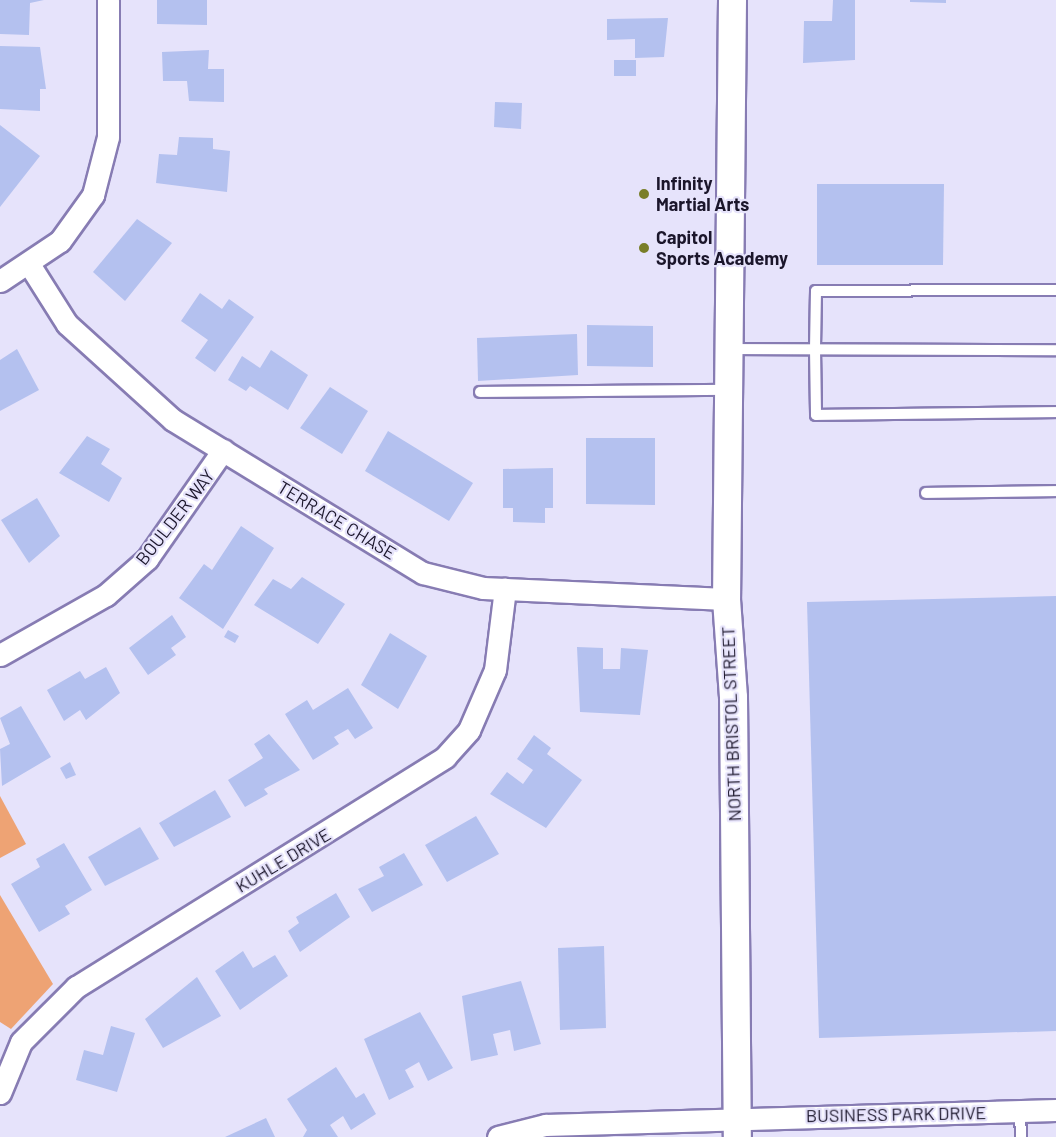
<!DOCTYPE html>
<html>
<head>
<meta charset="utf-8">
<style>
  body { margin:0 }
  #map { position:relative; width:1056px; height:1137px; overflow:hidden; background:#e6e3fb; font-family:Barlow,sans-serif }
  div>[style] { position:absolute }
  .green>* { inset:0; background:#eea374 }
  .building>* { inset:0; background:#b4c1ef }
  .roads { filter:drop-shadow(2px 0 #877cb3) drop-shadow(-2px 0 #877cb3) drop-shadow(0 2px #877cb3) drop-shadow(0 -2px #877cb3) }
  .service>* { height:10px; margin:-5px; padding:0 5px; transform-origin:5px; border-radius:5px; background:#fff }
  .minor>* { height:21px; margin:-10.5px; padding:0 10.5px; transform-origin:10.5px; border-radius:10.5px; background:#fff }
  .tertiary>* { height:27px; margin:-13.5px; padding:0 13.5px; transform-origin:13.5px; border-radius:13.5px; background:#fff }
  .dots>* { width:16px; height:16px; translate:-50% -50%; box-sizing:border-box; border:3px solid #e6e3fb; border-radius:50% }
  span { translate:-50% -50%; white-space:nowrap; text-align:center; line-height:1.15; -webkit-text-stroke:4.5px #e6e3fb; paint-order:stroke }
  .poi-label { font-size:18px; color:#1b162b; font-weight:700 }
  .left { translate:0 -50%; text-align:left }
  .street-label { font-size:18px; color:#1b162b }
</style>
</head>
<body>
<div id="map">
  <div class="green">
    <div style="clip-path:polygon(0 796px,26px 844px,0 858px)"></div>
    <div style="clip-path:polygon(0 895px,53px 984px,11px 1029px,0 1022px)"></div>
  </div>
  <div class="building">
    <div style="clip-path:polygon(0 0,44px 0,30px 3px,29px 35px,0 34px)"></div>
    <div style="clip-path:polygon(157px 0,207px 0,207px 25px,157px 24px)"></div>
    <div style="clip-path:polygon(833px 0,855px 0,855px 60px,803px 63px,804px 21px,832px 21px)"></div>
    <div style="clip-path:polygon(910px 0,946px 0,946px 3px,910px 2px)"></div>
    <div style="clip-path:polygon(668px 18px,664px 57px,635px 58px,635px 39px,607px 40px,607px 19px)"></div>
    <div style="clip-path:polygon(0 46px,40px 47px,46px 89px,40px 89px,40px 111px,0 109px)"></div>
    <div style="clip-path:polygon(209px 50px,208px 69px,224px 69px,224px 102px,189px 101px,187px 81px,163px 81px,162px 52px)"></div>
    <div style="clip-path:polygon(614px 60px,636px 60px,636px 76px,614px 76px)"></div>
    <div style="clip-path:polygon(495px 102px,522px 103px,521px 129px,494px 127px)"></div>
    <div style="clip-path:polygon(0 125px,40px 156px,0 207px)"></div>
    <div style="clip-path:polygon(179px 137px,213px 138px,213px 149px,230px 151px,227px 192px,156px 183px,159px 154px,177px 155px)"></div>
    <div style="clip-path:polygon(817px 184px,944px 184px,943px 265px,817px 265px)"></div>
    <div style="clip-path:polygon(137px 219px,172px 243px,125px 301px,93px 272px)"></div>
    <div style="clip-path:polygon(200px 293px,222px 309px,229px 299px,254px 317px,215px 372px,195px 358px,208px 340px,181px 321px)"></div>
    <div style="clip-path:polygon(587px 325px,653px 326px,653px 367px,587px 366px)"></div>
    <div style="clip-path:polygon(577px 334px,578px 375px,478px 381px,477px 338px)"></div>
    <div style="clip-path:polygon(17px 349px,39px 390px,0 411px,0 360px)"></div>
    <div style="clip-path:polygon(271px 350px,308px 375px,288px 410px,250px 386px,246px 391px,228px 380px,242px 356px,260px 368px)"></div>
    <div style="clip-path:polygon(330px 387px,368px 411px,342px 454px,300px 428px)"></div>
    <div style="clip-path:polygon(388px 431px,473px 483px,449px 521px,365px 471px)"></div>
    <div style="clip-path:polygon(87px 436px,110px 449px,101px 464px,122px 478px,109px 502px,59px 473px)"></div>
    <div style="clip-path:polygon(586px 438px,655px 438px,655px 505px,586px 504px)"></div>
    <div style="clip-path:polygon(553px 468px,553px 508px,545px 508px,545px 523px,513px 522px,513px 508px,503px 508px,503px 469px)"></div>
    <div style="clip-path:polygon(37px 498px,60px 536px,29px 563px,1px 520px)"></div>
    <div style="clip-path:polygon(241px 526px,274px 548px,223px 629px,179px 598px,204px 564px,212px 570px)"></div>
    <div style="clip-path:polygon(302px 577px,345px 604px,318px 644px,254px 605px,273px 579px,291px 589px)"></div>
    <div style="clip-path:polygon(1056px 596px,1056px 1031px,819px 1038px,807px 602px)"></div>
    <div style="clip-path:polygon(172px 615px,186px 637px,171px 648px,176px 655px,148px 675px,129px 648px)"></div>
    <div style="clip-path:polygon(228px 630px,239px 636px,235px 643px,224px 637px)"></div>
    <div style="clip-path:polygon(390px 633px,427px 656px,398px 709px,361px 685px)"></div>
    <div style="clip-path:polygon(577px 647px,603px 648px,603px 669px,620px 669px,621px 648px,648px 650px,640px 715px,580px 712px)"></div>
    <div style="clip-path:polygon(106px 667px,120px 693px,86px 720px,80px 710px,64px 721px,47px 690px,80px 671px,85px 679px)"></div>
    <div style="clip-path:polygon(348px 688px,373px 728px,355px 739px,348px 729px,334px 737px,339px 744px,313px 760px,285px 714px,307px 700px,313px 710px)"></div>
    <div style="clip-path:polygon(21px 706px,51px 757px,2px 786px,0 749px,10px 744px,0 718px)"></div>
    <div style="clip-path:polygon(269px 734px,300px 770px,264px 789px,268px 794px,245px 807px,228px 780px,263px 758px,254px 744px)"></div>
    <div style="clip-path:polygon(534px 735px,551px 748px,547px 754px,582px 780px,546px 828px,490px 794px,507px 772px,523px 784px,533px 770px,517px 759px)"></div>
    <div style="clip-path:polygon(70px 762px,76px 775px,66px 779px,60px 768px)"></div>
    <div style="clip-path:polygon(215px 790px,231px 817px,174px 847px,159px 823px)"></div>
    <div style="clip-path:polygon(476px 816px,499px 854px,447px 882px,425px 845px)"></div>
    <div style="clip-path:polygon(140px 827px,159px 859px,105px 886px,88px 857px)"></div>
    <div style="clip-path:polygon(64px 843px,92px 890px,65px 906px,70px 914px,39px 932px,11px 884px,40px 867px,36px 859px)"></div>
    <div style="clip-path:polygon(404px 853px,423px 885px,372px 912px,358px 889px,384px 876px,379px 867px)"></div>
    <div style="clip-path:polygon(336px 893px,350px 917px,300px 952px,288px 931px,299px 923px,296px 917px)"></div>
    <div style="clip-path:polygon(604px 946px,606px 1028px,560px 1030px,558px 948px)"></div>
    <div style="clip-path:polygon(243px 951px,253px 968px,275px 955px,288px 976px,240px 1010px,215px 971px)"></div>
    <div style="clip-path:polygon(197px 977px,221px 1016px,163px 1048px,145px 1019px)"></div>
    <div style="clip-path:polygon(521px 981px,541px 1044px,514px 1051px,510px 1030px,493px 1034px,498px 1055px,471px 1061px,462px 996px)"></div>
    <div style="clip-path:polygon(420px 1012px,453px 1068px,428px 1081px,419px 1062px,405px 1070px,414px 1087px,389px 1100px,364px 1039px)"></div>
    <div style="clip-path:polygon(111px 1026px,135px 1033px,117px 1092px,76px 1080px,84px 1050px,103px 1055px)"></div>
    <div style="clip-path:polygon(336px 1067px,356px 1098px,364px 1093px,376px 1114px,351px 1130px,343px 1116px,330px 1125px,338px 1137px,303px 1137px,307px 1130px,287px 1099px)"></div>
    <div style="clip-path:polygon(266px 1118px,275px 1137px,225px 1137px)"></div>
  </div>
  <div class="roads">
    <div class="service">
      <div style="left:1056px;top:290px;width:240px;rotate:179.8deg"></div>
      <div style="left:816px;top:291px;width:58px;rotate:91deg"></div>
      <div style="left:815px;top:349px;width:66px;rotate:89.1deg"></div>
      <div style="left:816px;top:415px;width:240px;rotate:-0.7deg"></div>
      <div style="left:729px;top:349px;width:327px;rotate:0.2deg"></div>
      <div style="left:480px;top:392px;width:248px;rotate:-0.5deg"></div>
      <div style="left:926px;top:493px;width:130px;rotate:-0.9deg"></div>
      <div style="left:1020px;top:1111px;width:26px;rotate:88deg"></div>
    </div>
    <div class="minor">
      <div style="left:29px;top:264px;width:71px;rotate:57.7deg"></div>
      <div style="left:67px;top:324px;width:143px;rotate:42.2deg"></div>
      <div style="left:173px;top:420px;width:293px;rotate:31.5deg"></div>
      <div style="left:423px;top:573px;width:62px;rotate:14deg"></div>
      <div style="left:483px;top:588px;width:243px;rotate:2.6deg"></div>
      <div style="left:0;top:281px;width:72px;rotate:-33.7deg"></div>
      <div style="left:60px;top:241px;width:57px;rotate:-54.3deg"></div>
      <div style="left:93px;top:195px;width:60px;rotate:-75.5deg"></div>
      <div style="left:108px;top:137px;width:137px;rotate:-90deg"></div>
      <div style="left:0;top:655px;width:122px;rotate:-29.5deg"></div>
      <div style="left:106px;top:595px;width:55px;rotate:-41.3deg"></div>
      <div style="left:147px;top:559px;width:133px;rotate:-55.1deg"></div>
      <div style="left:0;top:1093px;width:55px;rotate:-67.6deg"></div>
      <div style="left:21px;top:1042px;width:78px;rotate:-45deg"></div>
      <div style="left:76px;top:987px;width:435px;rotate:-31.9deg"></div>
      <div style="left:445px;top:757px;width:36px;rotate:-48deg"></div>
      <div style="left:469px;top:730px;width:65px;rotate:-66.6deg"></div>
      <div style="left:495px;top:670px;width:82px;rotate:-83deg"></div>
      <div style="left:498px;top:1137px;width:49px;rotate:-14.3deg"></div>
      <div style="left:545px;top:1125px;width:511px;rotate:-1.68deg"></div>
    </div>
    <div class="tertiary">
      <div style="left:732px;top:0;width:599px;rotate:90.57deg"></div>
      <div style="left:726px;top:599px;width:98px;rotate:85.9deg"></div>
      <div style="left:733px;top:697px;width:440px;rotate:89.5deg"></div>
    </div>
  </div>
  <div class="dots">
    <div style="left:644px;top:194px;background:#797e28"></div>
    <div style="left:644px;top:248px;background:#797e28"></div>
  </div>
  <div class="poi-label">
    <span class="left" style="left:656px;top:194px">Infinity<br>Martial Arts</span>
    <span class="left" style="left:656px;top:248px">Capitol<br>Sports Academy</span>
  </div>
  <div class="street-label">
    <span style="left:175px;top:517px;rotate:-52deg">BOULDER WAY</span>
    <span style="left:337px;top:520px;rotate:31deg">TERRACE CHASE</span>
    <span style="left:731px;top:724px;rotate:-92deg">NORTH BRISTOL STREET</span>
    <span style="left:283px;top:860px;rotate:-31deg">KUHLE DRIVE</span>
    <span style="left:896px;top:1114px;rotate:-1deg">BUSINESS PARK DRIVE</span>
  </div>
</div>
</body>
</html>
